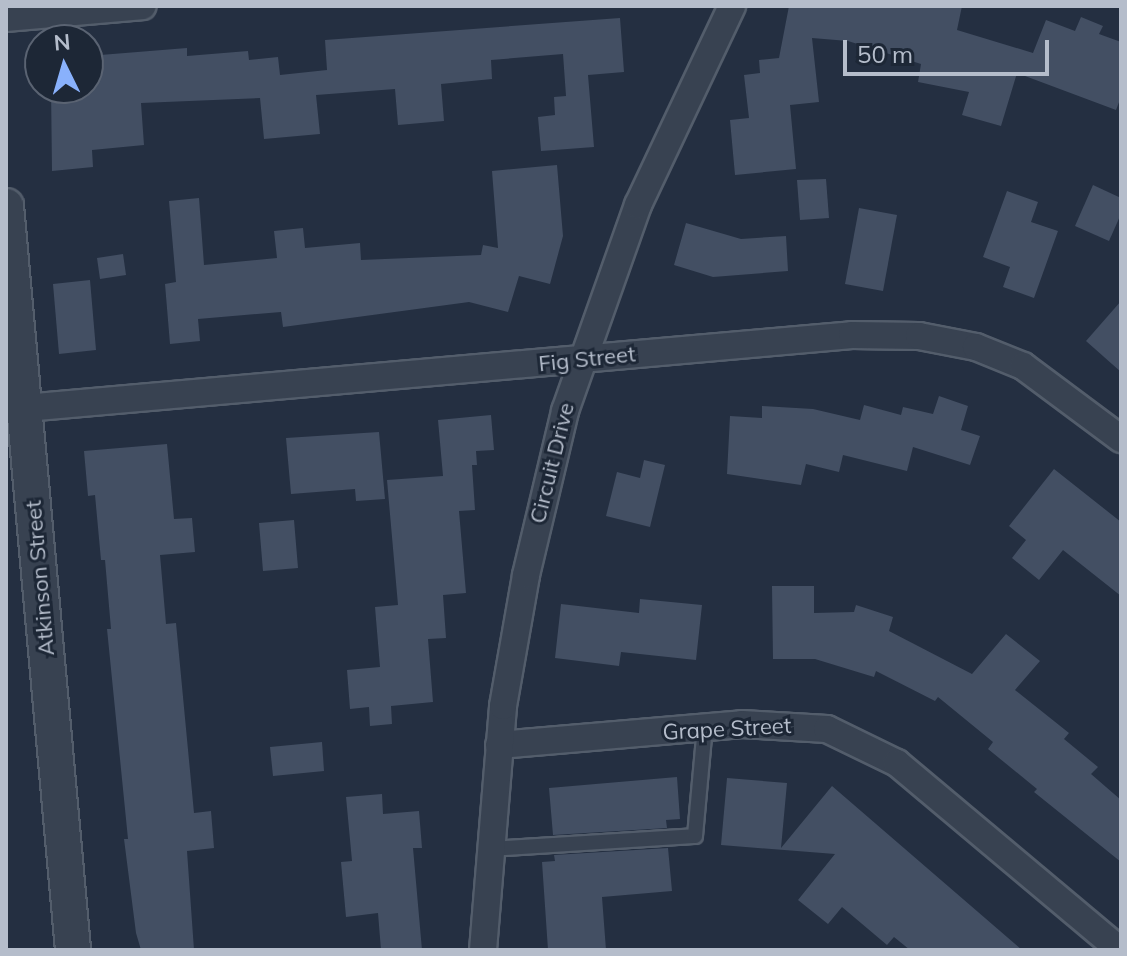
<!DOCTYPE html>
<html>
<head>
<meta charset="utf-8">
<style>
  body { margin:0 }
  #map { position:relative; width:1127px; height:956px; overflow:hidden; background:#242f41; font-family:Mulish,sans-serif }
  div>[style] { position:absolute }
  .building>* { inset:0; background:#434f63 }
  .roads { filter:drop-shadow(2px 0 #535d6b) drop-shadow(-2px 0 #535d6b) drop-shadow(0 2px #535d6b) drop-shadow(0 -2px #535d6b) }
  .service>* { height:14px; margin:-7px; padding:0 7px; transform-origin:7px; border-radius:7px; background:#384251 }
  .minor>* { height:26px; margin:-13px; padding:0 13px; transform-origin:13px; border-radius:13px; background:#384251 }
  .tertiary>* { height:34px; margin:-17px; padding:0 17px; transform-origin:17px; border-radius:17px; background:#384251 }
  span { translate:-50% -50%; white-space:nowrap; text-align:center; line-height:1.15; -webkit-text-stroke:6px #1d2736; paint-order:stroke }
  .street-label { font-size:22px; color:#b5bdcb }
  .frame { position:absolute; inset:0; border:8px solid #b5bdcb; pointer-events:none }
  .north { position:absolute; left:24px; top:24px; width:80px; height:80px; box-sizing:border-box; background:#1d2736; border:2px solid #5a6372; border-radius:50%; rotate:355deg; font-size:22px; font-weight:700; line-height:32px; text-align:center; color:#b5bdcb }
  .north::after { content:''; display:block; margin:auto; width:28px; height:36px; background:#89b1fc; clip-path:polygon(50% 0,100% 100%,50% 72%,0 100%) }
  .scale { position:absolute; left:843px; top:40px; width:206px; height:36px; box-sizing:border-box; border:4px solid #b5bdcb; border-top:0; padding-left:10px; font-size:24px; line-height:28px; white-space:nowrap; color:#b5bdcb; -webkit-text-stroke:6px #1d2736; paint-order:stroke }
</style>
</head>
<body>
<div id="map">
  <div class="building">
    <div style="clip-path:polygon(789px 6px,962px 6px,957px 30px,1033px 53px,1046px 20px,1075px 31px,1081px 17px,1103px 26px,1099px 34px,1121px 42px,1121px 97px,1116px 110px,1017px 73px,1001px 126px,962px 115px,969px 92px,918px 82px,921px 64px,848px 41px,812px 38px,819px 102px,790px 105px,796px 169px,735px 175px,730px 120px,749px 118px,744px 75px,760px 73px,759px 60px,779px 58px)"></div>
    <div style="clip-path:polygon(620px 18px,624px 72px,588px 75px,594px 147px,541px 151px,538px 117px,555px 115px,554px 97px,566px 96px,563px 54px,491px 60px,492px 79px,441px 84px,444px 121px,398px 125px,395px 89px,316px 95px,320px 134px,264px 139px,260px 98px,141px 103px,144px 145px,92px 150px,93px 167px,52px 171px,51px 88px,88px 88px,88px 56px,187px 48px,187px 56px,248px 51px,249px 60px,278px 57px,280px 75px,327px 70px,325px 40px)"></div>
    <div style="clip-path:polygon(557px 165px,563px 236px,550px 284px,519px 276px,508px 312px,469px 302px,283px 327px,281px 312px,198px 319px,200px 341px,170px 344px,165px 284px,176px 282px,169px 201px,199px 198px,204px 265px,277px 258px,274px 231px,303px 228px,305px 248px,360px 243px,361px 260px,481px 255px,483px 245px,498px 248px,492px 171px)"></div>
    <div style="clip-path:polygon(826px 179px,829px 218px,800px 220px,797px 180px)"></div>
    <div style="clip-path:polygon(1093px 185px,1121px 198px,1121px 214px,1109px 241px,1075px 226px)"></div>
    <div style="clip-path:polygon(1007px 191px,1038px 202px,1031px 222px,1058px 231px,1034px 298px,1003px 287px,1010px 267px,983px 257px)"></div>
    <div style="clip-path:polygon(859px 208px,897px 215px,883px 291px,845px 284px)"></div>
    <div style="clip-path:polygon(686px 223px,741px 239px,786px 236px,788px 271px,713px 277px,674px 265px)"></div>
    <div style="clip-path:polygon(123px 254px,126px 275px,100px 279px,97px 258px)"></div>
    <div style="clip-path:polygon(90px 280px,96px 350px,59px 354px,53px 284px)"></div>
    <div style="clip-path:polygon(1121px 301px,1121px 372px,1086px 341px)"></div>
    <div style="clip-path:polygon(939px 396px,968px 406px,961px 430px,980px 436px,970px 465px,913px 447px,907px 471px,843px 455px,839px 472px,806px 464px,801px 485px,727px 474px,730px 416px,762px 418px,762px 406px,813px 409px,860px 420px,864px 405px,901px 415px,903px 407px,933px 414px)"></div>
    <div style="clip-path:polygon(491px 415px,494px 450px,476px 451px,477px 465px,472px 465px,475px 510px,459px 511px,466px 593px,443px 595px,446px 638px,428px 639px,433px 702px,391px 706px,392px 724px,370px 726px,369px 707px,350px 709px,347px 670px,380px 667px,375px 607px,398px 605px,387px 480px,443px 476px,438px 420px)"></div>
    <div style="clip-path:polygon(379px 432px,385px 499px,356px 501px,355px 489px,291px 494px,286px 438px)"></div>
    <div style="clip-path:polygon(167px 444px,174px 519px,192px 518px,195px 552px,160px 555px,166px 624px,176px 623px,194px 813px,211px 811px,214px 848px,187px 851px,194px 950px,141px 950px,136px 933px,124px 839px,128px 839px,107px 629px,111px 629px,105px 560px,101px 560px,95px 495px,88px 496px,84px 451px)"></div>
    <div style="clip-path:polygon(644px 460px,665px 465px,650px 527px,606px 516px,617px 472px,640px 478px)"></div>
    <div style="clip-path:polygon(1054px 469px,1121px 522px,1121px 596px,1063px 550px,1039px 580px,1012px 558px,1026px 540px,1009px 526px)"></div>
    <div style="clip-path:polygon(294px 520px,298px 568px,263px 571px,259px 523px)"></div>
    <div style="clip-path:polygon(772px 586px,814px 586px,814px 613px,854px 612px,856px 605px,893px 617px,889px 631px,972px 674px,1006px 634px,1040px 661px,1015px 690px,1069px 733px,1064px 739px,1098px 767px,1091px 774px,1121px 800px,1121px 862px,1034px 792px,1037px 789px,988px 749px,993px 742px,938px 697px,935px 701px,876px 671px,874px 677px,815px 659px,773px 659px)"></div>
    <div style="clip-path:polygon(640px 599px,702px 605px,696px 660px,621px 652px,619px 666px,555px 658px,561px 604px,639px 613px)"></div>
    <div style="clip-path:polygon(322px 742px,324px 771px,273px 776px,270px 747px)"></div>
    <div style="clip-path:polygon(677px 777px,680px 819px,666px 820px,667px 828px,553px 835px,549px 788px)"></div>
    <div style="clip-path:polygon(727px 778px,787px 783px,781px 848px,832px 786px,1022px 950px,910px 950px,894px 937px,887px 945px,842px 907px,828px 924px,798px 900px,835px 854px,721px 845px)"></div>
    <div style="clip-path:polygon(382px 794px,383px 814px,419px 811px,422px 848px,413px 848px,422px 950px,381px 950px,378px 913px,346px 917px,341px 862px,352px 861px,346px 797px)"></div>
    <div style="clip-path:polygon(668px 848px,672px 891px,602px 897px,606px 950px,548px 950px,542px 862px,555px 861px,554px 855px)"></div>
  </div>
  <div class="roads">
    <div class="service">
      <div style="left:489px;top:849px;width:206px;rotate:-3.6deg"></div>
      <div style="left:695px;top:836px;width:109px;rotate:-84.8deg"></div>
    </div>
    <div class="minor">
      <div style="left:6px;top:18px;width:137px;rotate:-5deg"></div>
      <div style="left:25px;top:408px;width:830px;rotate:-5.04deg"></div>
      <div style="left:852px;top:335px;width:67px;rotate:0.9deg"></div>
      <div style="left:919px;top:336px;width:58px;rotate:10.9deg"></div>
      <div style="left:976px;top:347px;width:51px;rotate:22deg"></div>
      <div style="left:1023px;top:366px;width:122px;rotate:36.7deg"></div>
      <div style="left:499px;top:745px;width:244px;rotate:-4.9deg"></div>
      <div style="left:742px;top:724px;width:85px;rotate:3.4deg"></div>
      <div style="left:827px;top:729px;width:78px;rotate:25.9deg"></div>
      <div style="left:897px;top:763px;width:291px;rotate:40deg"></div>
      <div style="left:483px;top:950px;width:245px;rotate:-85.3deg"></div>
      <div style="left:503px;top:706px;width:133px;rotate:-80deg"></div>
      <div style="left:526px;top:575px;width:169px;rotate:-76.6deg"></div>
      <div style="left:565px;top:411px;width:219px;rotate:-70.5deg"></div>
      <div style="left:638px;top:205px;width:220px;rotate:-64.7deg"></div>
    </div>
    <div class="tertiary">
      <div style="left:6px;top:206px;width:747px;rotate:84.85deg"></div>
    </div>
  </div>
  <div class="street-label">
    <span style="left:587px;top:359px;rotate:-6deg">Fig Street</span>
    <span style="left:552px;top:463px;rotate:-76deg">Circuit Drive</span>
    <span style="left:40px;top:578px;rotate:-95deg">Atkinson Street</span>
    <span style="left:727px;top:729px;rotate:-3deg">Grape Street</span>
  </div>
  <div class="frame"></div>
  <div class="north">N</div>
  <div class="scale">50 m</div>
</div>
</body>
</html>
